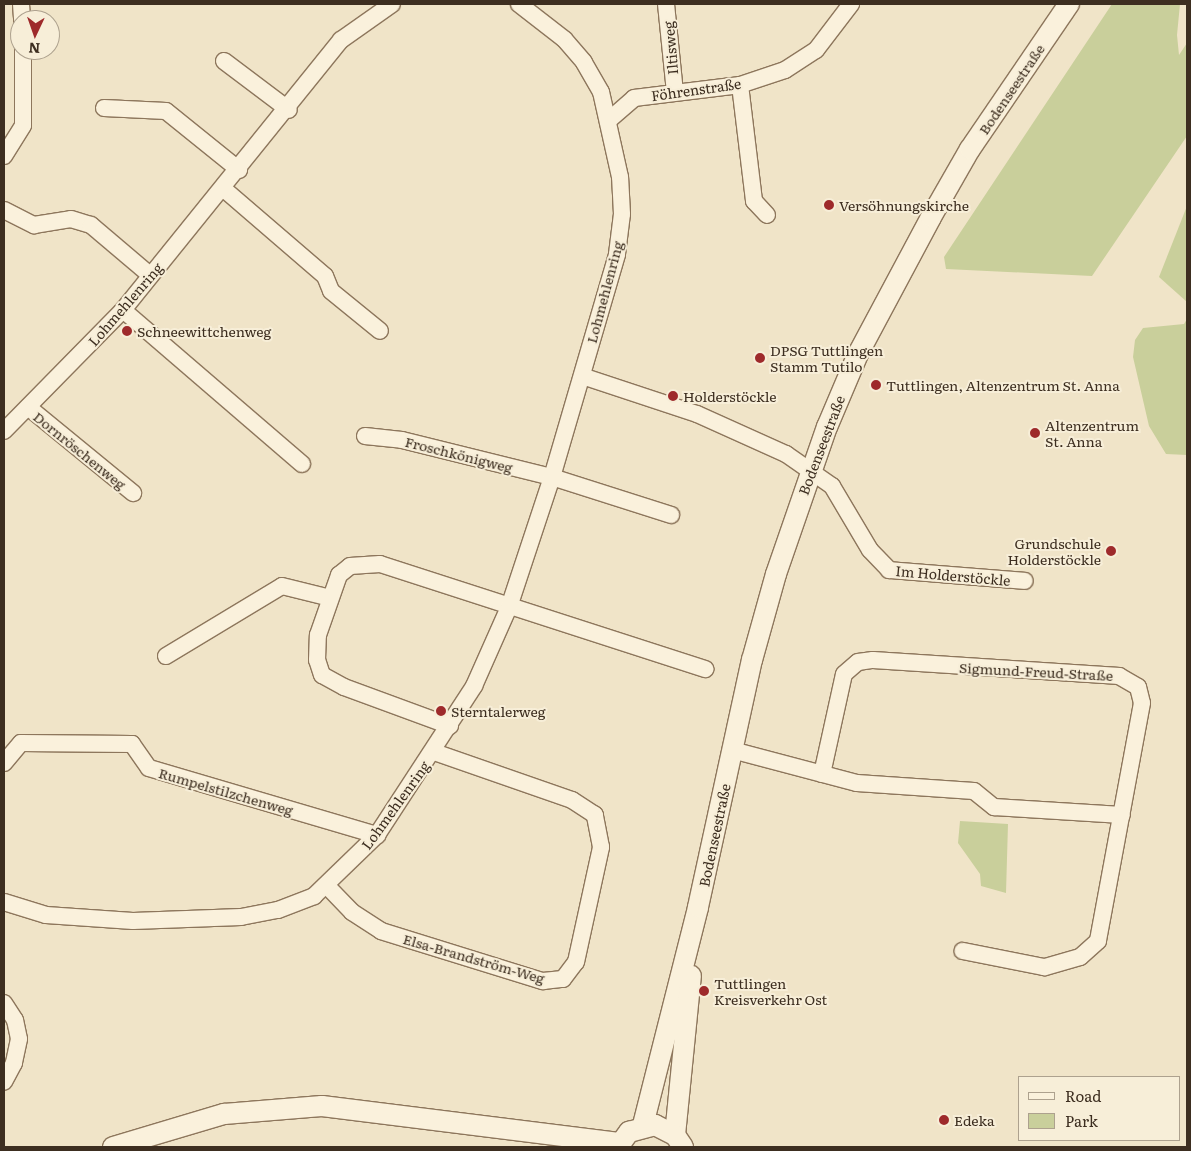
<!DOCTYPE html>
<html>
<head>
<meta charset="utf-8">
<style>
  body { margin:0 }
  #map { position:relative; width:1191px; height:1151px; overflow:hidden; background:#f0e4c8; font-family:Literata,serif }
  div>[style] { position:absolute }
  .green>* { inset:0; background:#c9cf9b }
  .roads { filter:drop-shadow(1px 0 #8d765c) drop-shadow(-1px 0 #8d765c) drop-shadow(0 1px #8d765c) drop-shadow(0 -1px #8d765c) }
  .minor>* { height:16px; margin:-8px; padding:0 8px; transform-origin:8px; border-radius:8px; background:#faf1dc }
  .tertiary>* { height:20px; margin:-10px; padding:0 10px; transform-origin:10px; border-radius:10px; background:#faf1dc }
  .dots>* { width:14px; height:14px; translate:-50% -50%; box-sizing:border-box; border:2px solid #f7eed8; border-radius:50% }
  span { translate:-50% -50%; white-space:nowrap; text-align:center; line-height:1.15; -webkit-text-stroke:4px #f7eed8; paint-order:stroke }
  .street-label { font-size:14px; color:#3d2e20 }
  .poi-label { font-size:14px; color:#3d2e20 }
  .left { translate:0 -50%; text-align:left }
  .right { translate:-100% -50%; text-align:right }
  .frame { position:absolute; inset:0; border:5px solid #3d2e20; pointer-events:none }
  .legend { position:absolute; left:1018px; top:1076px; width:162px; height:65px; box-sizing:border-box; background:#f7eed8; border:1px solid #ada18e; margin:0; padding:6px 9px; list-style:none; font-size:15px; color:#3d2e20 }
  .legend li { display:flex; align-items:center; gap:10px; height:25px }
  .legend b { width:25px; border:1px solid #ada18e }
  .north { position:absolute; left:10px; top:10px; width:50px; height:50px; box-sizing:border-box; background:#f7eed8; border:1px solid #ada18e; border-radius:50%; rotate:183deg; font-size:14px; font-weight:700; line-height:20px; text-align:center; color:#3d2e20 }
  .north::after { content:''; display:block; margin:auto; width:18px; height:22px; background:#9e2a2b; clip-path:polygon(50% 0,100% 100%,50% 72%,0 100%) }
</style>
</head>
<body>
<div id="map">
  <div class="green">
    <div style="clip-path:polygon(1112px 4px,1180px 4px,1177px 35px,1179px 55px,1187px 43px,1187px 136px,1092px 276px,946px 269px,944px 257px)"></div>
    <div style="clip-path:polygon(1187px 206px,1187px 302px,1159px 277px)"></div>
    <div style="clip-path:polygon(1187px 319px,1187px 455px,1166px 454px,1149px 426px,1133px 357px,1135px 340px,1143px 328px,1184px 324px)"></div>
    <div style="clip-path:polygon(960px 821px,1008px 824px,1006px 893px,981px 886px,980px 874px,958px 843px)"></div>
  </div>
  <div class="roads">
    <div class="minor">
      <div style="left:21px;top:4px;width:16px;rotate:86deg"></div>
      <div style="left:666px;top:4px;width:88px;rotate:84.2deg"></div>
      <div style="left:224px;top:61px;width:81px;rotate:37deg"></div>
      <div style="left:740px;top:85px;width:117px;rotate:83.1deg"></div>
      <div style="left:754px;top:201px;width:19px;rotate:47deg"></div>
      <div style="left:104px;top:108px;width:62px;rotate:2.8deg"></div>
      <div style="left:166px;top:111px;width:94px;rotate:38.9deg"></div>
      <div style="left:609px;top:120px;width:33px;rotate:-41deg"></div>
      <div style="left:634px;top:98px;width:107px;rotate:-7deg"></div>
      <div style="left:740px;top:85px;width:47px;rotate:-18.4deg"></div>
      <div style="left:785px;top:70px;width:37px;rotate:-33deg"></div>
      <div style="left:816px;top:50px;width:58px;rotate:-52.7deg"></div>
      <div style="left:4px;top:156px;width:36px;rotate:-58deg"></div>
      <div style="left:23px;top:125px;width:75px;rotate:-90deg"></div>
      <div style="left:225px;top:190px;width:132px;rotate:40.7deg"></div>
      <div style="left:325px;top:276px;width:16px;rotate:68deg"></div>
      <div style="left:331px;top:291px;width:63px;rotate:39.2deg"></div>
      <div style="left:4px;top:210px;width:34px;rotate:27deg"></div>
      <div style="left:34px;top:225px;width:37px;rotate:-9deg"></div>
      <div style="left:71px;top:219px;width:21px;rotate:17deg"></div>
      <div style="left:91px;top:225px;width:77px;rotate:40.3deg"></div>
      <div style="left:123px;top:310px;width:236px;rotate:40.7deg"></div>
      <div style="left:582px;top:376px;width:121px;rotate:18.3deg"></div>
      <div style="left:697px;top:414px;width:98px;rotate:24.2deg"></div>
      <div style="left:786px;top:454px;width:56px;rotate:34.8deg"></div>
      <div style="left:832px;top:486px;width:74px;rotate:59.3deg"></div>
      <div style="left:870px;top:550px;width:28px;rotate:46deg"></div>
      <div style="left:889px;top:570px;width:136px;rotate:4.6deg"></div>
      <div style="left:28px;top:407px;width:136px;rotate:39.3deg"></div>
      <div style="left:4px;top:431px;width:170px;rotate:-45.5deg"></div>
      <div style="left:123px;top:310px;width:347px;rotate:-51.1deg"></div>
      <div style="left:341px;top:40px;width:62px;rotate:-35.2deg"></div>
      <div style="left:365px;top:436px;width:37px;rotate:6deg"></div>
      <div style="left:402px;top:440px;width:154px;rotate:13.9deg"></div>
      <div style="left:552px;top:477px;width:125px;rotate:17.7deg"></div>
      <div style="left:166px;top:656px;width:135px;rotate:-31.1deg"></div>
      <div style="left:282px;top:586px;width:49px;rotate:14deg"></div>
      <div style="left:450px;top:726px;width:113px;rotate:-159.8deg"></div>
      <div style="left:344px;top:687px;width:25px;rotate:-151deg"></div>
      <div style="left:322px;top:675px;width:16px;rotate:-108deg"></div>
      <div style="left:317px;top:660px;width:25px;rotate:-88deg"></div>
      <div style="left:318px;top:635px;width:64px;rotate:-70.7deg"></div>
      <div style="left:339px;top:575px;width:14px;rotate:-39deg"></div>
      <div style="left:350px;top:566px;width:30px;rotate:-4deg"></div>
      <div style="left:380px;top:564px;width:342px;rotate:17.9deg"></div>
      <div style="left:732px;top:750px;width:129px;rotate:14.8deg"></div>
      <div style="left:857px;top:783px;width:117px;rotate:3.9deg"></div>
      <div style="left:974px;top:791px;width:26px;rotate:39deg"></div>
      <div style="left:994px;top:807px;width:128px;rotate:3.6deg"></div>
      <div style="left:4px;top:763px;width:26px;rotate:-50deg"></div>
      <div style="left:21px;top:743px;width:111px;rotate:0.5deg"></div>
      <div style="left:132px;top:744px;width:29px;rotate:55deg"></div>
      <div style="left:149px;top:768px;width:238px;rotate:16.4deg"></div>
      <div style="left:822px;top:774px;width:102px;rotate:-77.6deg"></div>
      <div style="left:844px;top:674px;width:18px;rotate:-41deg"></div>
      <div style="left:858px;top:662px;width:15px;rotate:-8deg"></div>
      <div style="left:873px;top:660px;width:247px;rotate:3.7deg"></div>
      <div style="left:1119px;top:676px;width:22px;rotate:30deg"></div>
      <div style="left:1138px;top:687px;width:16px;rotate:76deg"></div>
      <div style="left:1142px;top:703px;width:242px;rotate:100.5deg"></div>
      <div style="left:1098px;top:941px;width:24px;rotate:138deg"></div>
      <div style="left:1080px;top:957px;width:37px;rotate:164deg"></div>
      <div style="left:1044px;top:967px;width:83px;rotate:-168.8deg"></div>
      <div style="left:327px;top:886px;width:36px;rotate:46deg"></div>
      <div style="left:352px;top:912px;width:35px;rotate:33deg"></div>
      <div style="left:381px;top:931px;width:170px;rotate:17.2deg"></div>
      <div style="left:543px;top:981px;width:20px;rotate:-6deg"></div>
      <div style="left:563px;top:979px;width:21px;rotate:-53deg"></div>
      <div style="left:576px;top:962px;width:118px;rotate:-77.7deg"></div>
      <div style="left:601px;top:847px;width:33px;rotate:-101deg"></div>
      <div style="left:595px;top:815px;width:27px;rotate:-147deg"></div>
      <div style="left:572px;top:800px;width:146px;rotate:-160.8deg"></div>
      <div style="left:4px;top:902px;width:44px;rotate:17.2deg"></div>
      <div style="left:46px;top:915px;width:87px;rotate:3.9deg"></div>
      <div style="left:133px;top:921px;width:108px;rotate:-2.1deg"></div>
      <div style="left:241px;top:917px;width:38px;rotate:-11deg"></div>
      <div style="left:278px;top:910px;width:39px;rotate:-21deg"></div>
      <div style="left:314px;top:896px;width:88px;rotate:-44.1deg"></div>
      <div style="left:377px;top:835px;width:178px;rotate:-56.9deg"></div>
      <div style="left:474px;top:686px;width:86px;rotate:-66.1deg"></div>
      <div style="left:509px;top:607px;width:137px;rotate:-71.7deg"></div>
      <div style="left:552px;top:477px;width:232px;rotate:-73.7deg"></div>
      <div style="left:617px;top:254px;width:40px;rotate:-82.9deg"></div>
      <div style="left:622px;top:214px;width:37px;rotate:-93deg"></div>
      <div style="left:620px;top:177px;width:87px;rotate:-102.6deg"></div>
      <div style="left:601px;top:92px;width:34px;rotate:-120deg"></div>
      <div style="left:584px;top:62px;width:30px;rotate:-131deg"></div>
      <div style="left:564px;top:39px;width:57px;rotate:-142.1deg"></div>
      <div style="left:4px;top:1003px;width:20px;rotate:57deg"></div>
      <div style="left:15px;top:1020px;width:19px;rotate:78deg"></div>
      <div style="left:19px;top:1039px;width:25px;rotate:102deg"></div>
      <div style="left:14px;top:1063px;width:21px;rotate:118deg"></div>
    </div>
    <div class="tertiary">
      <div style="left:643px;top:1125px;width:225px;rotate:-75.8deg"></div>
      <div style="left:698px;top:907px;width:253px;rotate:-77.7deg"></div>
      <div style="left:752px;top:660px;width:89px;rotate:-74.4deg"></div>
      <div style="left:776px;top:574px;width:156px;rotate:-70.9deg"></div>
      <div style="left:827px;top:427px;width:79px;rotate:-67deg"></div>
      <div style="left:858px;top:354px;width:155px;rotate:-61.9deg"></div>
      <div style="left:931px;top:217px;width:78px;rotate:-60.2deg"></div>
      <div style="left:970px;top:149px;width:176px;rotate:-55.7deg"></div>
      <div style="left:675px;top:1135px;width:160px;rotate:-84.3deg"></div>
      <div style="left:113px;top:1147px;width:116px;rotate:-16.6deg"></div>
      <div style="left:224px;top:1114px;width:98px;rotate:-4.7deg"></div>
      <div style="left:322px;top:1106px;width:299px;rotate:7.1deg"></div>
      <div style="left:618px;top:1147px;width:19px;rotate:-54deg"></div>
      <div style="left:629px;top:1132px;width:27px;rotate:-15deg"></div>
      <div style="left:655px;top:1125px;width:22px;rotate:27deg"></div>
      <div style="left:675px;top:1135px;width:14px;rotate:56deg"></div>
    </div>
  </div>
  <div class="dots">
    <div style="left:829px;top:205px;background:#9e2a2b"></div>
    <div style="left:127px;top:331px;background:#9e2a2b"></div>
    <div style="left:760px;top:358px;background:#9e2a2b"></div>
    <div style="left:876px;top:385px;background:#9e2a2b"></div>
    <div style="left:673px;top:396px;background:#9e2a2b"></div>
    <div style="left:1035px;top:433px;background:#9e2a2b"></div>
    <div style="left:1111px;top:551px;background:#9e2a2b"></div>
    <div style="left:441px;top:711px;background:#9e2a2b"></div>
    <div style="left:704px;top:991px;background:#9e2a2b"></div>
    <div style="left:944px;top:1120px;background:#9e2a2b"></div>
  </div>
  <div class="street-label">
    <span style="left:670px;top:48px;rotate:-95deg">Iltisweg</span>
    <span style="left:696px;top:89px;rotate:-8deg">Föhrenstraße</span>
    <span style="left:1011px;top:89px;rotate:-56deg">Bodenseestraße</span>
    <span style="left:604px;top:292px;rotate:-75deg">Lohmehlenring</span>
    <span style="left:125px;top:304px;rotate:-49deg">Lohmehlenring</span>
    <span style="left:821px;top:445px;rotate:-69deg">Bodenseestraße</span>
    <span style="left:80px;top:450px;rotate:39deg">Dornröschenweg</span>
    <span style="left:459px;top:454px;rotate:14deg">Froschkönigweg</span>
    <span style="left:953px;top:575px;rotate:5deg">Im Holderstöckle</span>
    <span style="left:1036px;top:671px;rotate:3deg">Sigmund-Freud-Straße</span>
    <span style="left:226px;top:791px;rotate:16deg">Rumpelstilzchenweg</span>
    <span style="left:395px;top:805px;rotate:-54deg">Lohmehlenring</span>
    <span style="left:714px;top:835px;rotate:-78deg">Bodenseestraße</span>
    <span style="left:474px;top:958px;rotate:16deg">Elsa-Brandström-Weg</span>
  </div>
  <div class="poi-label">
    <span class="left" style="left:839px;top:205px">Versöhnungskirche</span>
    <span class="left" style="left:137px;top:331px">Schneewittchenweg</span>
    <span class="left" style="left:770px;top:358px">DPSG Tuttlingen<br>Stamm Tutilo</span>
    <span class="left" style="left:886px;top:385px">Tuttlingen, Altenzentrum St. Anna</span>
    <span class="left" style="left:683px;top:396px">Holderstöckle</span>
    <span class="left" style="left:1045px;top:433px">Altenzentrum<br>St. Anna</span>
    <span class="right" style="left:1101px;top:551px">Grundschule<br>Holderstöckle</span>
    <span class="left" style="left:451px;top:711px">Sterntalerweg</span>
    <span class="left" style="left:714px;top:991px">Tuttlingen<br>Kreisverkehr Ost</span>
    <span class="left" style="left:954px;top:1120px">Edeka</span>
  </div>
  <div class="frame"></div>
  <ul class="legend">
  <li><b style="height:6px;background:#faf1dc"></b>Road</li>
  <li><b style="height:14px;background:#c9cf9b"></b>Park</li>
  </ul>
  <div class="north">N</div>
</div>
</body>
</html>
